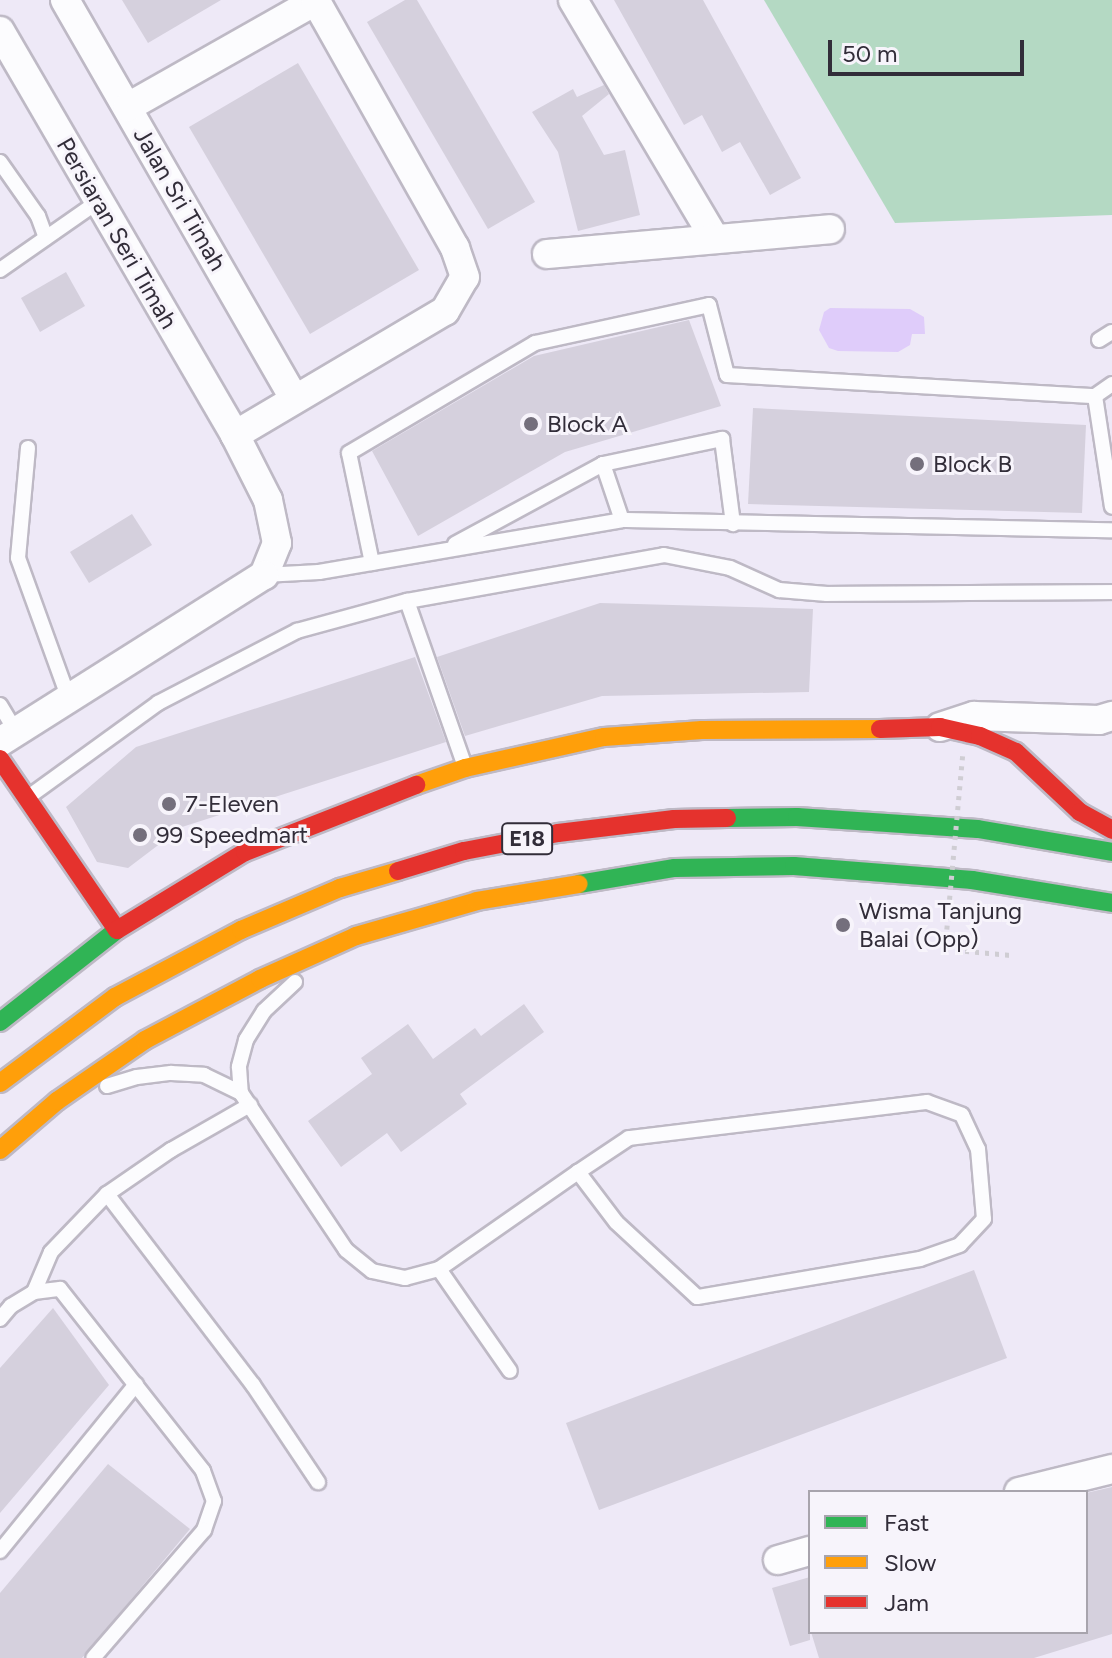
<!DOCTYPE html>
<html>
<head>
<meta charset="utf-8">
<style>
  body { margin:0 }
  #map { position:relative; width:1112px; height:1658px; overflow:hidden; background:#eee9f7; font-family:Figtree,sans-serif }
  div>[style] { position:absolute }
  .green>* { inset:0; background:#b4d9c3 }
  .water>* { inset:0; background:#dfccfa }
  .building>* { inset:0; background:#d5d0dd }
  .path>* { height:5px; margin-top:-2.5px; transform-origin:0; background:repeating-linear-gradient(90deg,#cfcdd3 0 4px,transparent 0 10px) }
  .roads { filter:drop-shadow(2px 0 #beb9c5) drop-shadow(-2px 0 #beb9c5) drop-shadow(0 2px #beb9c5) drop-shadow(0 -2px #beb9c5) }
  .lane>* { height:14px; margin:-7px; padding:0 7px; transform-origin:7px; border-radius:7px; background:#fcfcfe }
  .street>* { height:28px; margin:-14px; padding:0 14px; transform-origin:14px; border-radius:14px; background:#fcfcfe }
  .fast>* { height:18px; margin:-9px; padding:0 9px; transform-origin:9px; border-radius:9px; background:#30b455 }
  .slow>* { height:18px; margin:-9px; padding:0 9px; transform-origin:9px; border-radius:9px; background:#ff9f0a }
  .jam>* { height:18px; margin:-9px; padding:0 9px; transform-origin:9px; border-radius:9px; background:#e5322d }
  .path-bridge>* { height:5px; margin-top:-2.5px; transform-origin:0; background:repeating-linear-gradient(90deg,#cfcdd3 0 4px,transparent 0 10px) }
  .dots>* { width:22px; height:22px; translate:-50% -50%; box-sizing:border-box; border:4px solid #f7f4fb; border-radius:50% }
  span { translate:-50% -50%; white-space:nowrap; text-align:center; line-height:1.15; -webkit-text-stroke:6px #f7f4fb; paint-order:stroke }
  .shield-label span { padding:2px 6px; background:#f7f4fb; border:2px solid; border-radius:6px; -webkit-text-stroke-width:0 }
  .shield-label { font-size:22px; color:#322d39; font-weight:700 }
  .street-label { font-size:24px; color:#322d39 }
  .poi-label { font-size:24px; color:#322d39 }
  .left { translate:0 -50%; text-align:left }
  .legend { position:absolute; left:808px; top:1490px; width:280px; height:144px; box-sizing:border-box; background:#f7f4fb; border:2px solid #a8a4ad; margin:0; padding:10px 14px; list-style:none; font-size:24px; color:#322d39 }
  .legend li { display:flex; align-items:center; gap:16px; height:40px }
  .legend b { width:40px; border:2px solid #a8a4ad }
  .scale { position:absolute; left:828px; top:40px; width:196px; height:36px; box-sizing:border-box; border:4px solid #322d39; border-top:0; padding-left:10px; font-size:24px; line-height:28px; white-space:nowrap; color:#322d39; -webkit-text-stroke:6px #f7f4fb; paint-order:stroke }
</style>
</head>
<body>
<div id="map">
  <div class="green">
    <div style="clip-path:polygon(764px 0,1112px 0,1112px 215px,895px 223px)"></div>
  </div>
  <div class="water">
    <div style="clip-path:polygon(830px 308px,910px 309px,924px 317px,925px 334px,912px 334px,910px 345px,898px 352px,838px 351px,829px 348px,819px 330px,824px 312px)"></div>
  </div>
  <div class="building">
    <div style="clip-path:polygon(122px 0,221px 0,148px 43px)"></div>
    <div style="clip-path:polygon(405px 0,417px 0,535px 202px,488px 229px,367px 22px)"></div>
    <div style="clip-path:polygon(614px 0,703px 0,801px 178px,770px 195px,740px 142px,722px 152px,702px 115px,684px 125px)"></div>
    <div style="clip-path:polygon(298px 63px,419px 270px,310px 334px,189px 127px)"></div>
    <div style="clip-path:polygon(604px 85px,609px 94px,582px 116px,604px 155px,625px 150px,640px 215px,578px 231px,558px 152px,532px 112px,573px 89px,577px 97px)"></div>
    <div style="clip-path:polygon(66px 272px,85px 306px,40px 332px,21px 298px)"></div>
    <div style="clip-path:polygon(689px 320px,721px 406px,565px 452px,418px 536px,372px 451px,534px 356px)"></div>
    <div style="clip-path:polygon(753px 408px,1086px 425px,1082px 513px,748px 504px)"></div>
    <div style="clip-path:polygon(132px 514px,152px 545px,89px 583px,70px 552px)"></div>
    <div style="clip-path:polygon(600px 603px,813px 609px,809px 692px,602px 696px,465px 736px,437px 657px)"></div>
    <div style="clip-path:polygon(415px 657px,446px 742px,182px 827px,128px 868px,97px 862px,66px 807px,136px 747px)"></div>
    <div style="clip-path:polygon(524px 1004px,544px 1032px,460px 1094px,467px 1104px,401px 1152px,387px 1133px,341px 1167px,308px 1121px,372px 1074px,361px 1058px,408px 1024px,433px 1059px,475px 1028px,481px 1036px)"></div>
    <div style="clip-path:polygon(974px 1270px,1007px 1358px,599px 1510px,566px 1423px)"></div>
    <div style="clip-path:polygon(53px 1308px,109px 1385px,0 1513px,0 1368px)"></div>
    <div style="clip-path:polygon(108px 1464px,190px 1529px,82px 1658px,0 1658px,0 1593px)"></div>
    <div style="clip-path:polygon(1112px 1487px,1112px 1634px,1034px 1658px,819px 1658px,811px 1632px,1086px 1632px,1086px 1493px)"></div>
    <div style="clip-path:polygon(810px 1577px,810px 1640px,790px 1646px,772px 1588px)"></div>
  </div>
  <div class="path">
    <div style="left:945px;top:949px;width:66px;rotate:5.2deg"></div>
  </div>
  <div class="roads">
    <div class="lane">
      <div style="left:0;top:162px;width:66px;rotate:54.9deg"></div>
      <div style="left:38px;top:216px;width:23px;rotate:70deg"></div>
      <div style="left:0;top:270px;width:121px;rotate:-34.9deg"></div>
      <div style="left:1099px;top:340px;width:15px;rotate:-32deg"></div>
      <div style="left:1095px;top:396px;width:112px;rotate:81.3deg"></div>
      <div style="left:28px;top:448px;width:110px;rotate:95.2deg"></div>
      <div style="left:18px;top:558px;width:150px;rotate:70.1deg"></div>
      <div style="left:603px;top:464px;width:59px;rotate:71.3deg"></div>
      <div style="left:455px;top:544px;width:168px;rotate:-28.4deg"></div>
      <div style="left:603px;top:464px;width:122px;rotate:-11.9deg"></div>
      <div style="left:722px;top:439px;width:86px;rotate:82.6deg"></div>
      <div style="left:372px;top:563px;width:112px;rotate:-101.8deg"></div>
      <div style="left:349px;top:453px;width:216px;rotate:-30.6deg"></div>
      <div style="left:535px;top:343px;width:178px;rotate:-12.3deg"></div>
      <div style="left:709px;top:305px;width:72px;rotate:75.6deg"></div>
      <div style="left:727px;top:375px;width:369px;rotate:3.3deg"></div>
      <div style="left:1095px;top:396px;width:21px;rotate:-35deg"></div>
      <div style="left:264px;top:575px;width:55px;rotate:-3.1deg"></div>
      <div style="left:319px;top:572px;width:307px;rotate:-9.7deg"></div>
      <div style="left:622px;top:520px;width:490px;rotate:1.2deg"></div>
      <div style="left:407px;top:601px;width:176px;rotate:70.7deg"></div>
      <div style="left:0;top:705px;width:31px;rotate:59deg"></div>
      <div style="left:27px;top:798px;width:162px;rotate:-35.9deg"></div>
      <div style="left:158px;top:703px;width:157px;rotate:-27.4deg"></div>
      <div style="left:297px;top:631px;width:114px;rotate:-15.3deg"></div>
      <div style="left:407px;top:601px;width:261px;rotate:-10.1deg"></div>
      <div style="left:664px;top:555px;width:67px;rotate:11.1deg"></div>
      <div style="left:730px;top:568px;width:54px;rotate:24.2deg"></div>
      <div style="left:779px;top:590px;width:48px;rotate:4.8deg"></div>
      <div style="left:827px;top:594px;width:285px;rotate:-0.4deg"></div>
      <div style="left:295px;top:982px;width:42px;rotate:136.9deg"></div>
      <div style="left:264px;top:1011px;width:34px;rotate:122deg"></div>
      <div style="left:246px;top:1040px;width:28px;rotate:105deg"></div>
      <div style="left:239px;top:1067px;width:26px;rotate:86deg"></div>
      <div style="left:241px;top:1093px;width:189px;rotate:56.2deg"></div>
      <div style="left:346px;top:1250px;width:33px;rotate:39deg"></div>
      <div style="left:372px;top:1271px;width:34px;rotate:12deg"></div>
      <div style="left:405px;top:1278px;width:35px;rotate:-15deg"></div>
      <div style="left:439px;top:1269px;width:169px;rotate:-34.9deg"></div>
      <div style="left:107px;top:1086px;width:31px;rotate:-17deg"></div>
      <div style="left:137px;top:1077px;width:34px;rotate:-7deg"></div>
      <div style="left:171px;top:1073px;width:33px;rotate:3deg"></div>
      <div style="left:204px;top:1075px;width:41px;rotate:25.9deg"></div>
      <div style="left:927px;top:1102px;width:37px;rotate:20deg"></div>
      <div style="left:962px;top:1115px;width:38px;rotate:65deg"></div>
      <div style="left:978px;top:1149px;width:70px;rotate:85.1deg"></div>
      <div style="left:984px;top:1219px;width:35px;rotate:133deg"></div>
      <div style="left:960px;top:1245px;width:42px;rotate:160.7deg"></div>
      <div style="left:920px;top:1259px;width:226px;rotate:170.3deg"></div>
      <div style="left:697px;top:1297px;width:110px;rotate:-137.2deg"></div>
      <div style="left:616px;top:1222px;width:63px;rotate:-127.2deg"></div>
      <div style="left:578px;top:1172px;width:61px;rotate:-33.7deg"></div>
      <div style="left:629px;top:1138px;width:300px;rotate:-6.9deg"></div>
      <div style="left:107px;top:1194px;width:240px;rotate:52.6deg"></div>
      <div style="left:253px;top:1385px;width:117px;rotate:56.2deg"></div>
      <div style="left:439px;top:1269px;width:124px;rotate:55.2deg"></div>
      <div style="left:34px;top:1292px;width:43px;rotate:-67deg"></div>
      <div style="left:51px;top:1252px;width:81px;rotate:-46deg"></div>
      <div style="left:107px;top:1194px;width:78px;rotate:-34.5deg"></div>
      <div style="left:171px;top:1150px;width:91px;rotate:-29.7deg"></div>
      <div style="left:0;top:1319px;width:17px;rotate:-50deg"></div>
      <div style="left:11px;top:1306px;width:27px;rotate:-31deg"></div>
      <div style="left:34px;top:1292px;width:26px;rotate:-7deg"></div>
      <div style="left:60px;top:1289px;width:231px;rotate:51.8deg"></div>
      <div style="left:203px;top:1471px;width:32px;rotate:70deg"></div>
      <div style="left:214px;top:1501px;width:31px;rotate:109deg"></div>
      <div style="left:204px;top:1530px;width:169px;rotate:130.9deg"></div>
      <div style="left:0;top:1551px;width:215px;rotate:-50.8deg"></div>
    </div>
    <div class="street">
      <div style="left:65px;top:0;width:460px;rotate:60.1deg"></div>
      <div style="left:573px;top:0;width:276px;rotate:59.3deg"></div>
      <div style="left:0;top:31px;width:467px;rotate:59.8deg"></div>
      <div style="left:235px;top:435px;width:73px;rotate:63.1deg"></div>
      <div style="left:268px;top:500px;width:44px;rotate:78.2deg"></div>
      <div style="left:277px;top:543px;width:35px;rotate:112deg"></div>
      <div style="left:264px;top:575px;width:312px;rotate:147.7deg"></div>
      <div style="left:128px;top:107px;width:217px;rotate:-29.5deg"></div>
      <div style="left:547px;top:254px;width:284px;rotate:-5deg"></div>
      <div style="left:235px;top:435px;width:244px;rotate:-30.6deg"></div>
      <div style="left:445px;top:311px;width:39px;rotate:-60deg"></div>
      <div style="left:465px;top:277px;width:31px;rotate:-109deg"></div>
      <div style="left:455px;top:248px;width:283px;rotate:-119.4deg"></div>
      <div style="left:940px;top:727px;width:36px;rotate:-18deg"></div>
      <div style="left:974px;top:716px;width:125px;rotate:1.8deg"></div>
      <div style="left:1099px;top:720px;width:14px;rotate:-17deg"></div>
      <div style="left:1019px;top:1492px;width:96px;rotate:-13.9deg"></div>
      <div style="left:778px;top:1560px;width:33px;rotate:-16deg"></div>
    </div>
    <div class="fast">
      <div style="left:727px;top:818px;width:70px;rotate:-0.8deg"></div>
      <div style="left:797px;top:817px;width:181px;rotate:3.8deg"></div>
      <div style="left:978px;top:829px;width:136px;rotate:9.7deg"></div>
      <div style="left:579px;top:884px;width:97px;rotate:-9.5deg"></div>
      <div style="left:675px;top:868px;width:119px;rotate:-1deg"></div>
      <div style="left:794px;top:866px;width:179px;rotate:4.5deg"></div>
      <div style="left:972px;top:880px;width:142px;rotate:9.3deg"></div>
      <div style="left:0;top:1022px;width:149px;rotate:-38.2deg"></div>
    </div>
    <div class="slow">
      <div style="left:416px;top:785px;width:52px;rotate:-19.1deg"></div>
      <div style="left:465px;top:768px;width:142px;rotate:-12.6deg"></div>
      <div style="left:604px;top:737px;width:98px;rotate:-4.1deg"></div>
      <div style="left:702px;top:730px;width:178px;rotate:-0.3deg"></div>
      <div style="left:0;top:1083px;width:144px;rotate:-36.8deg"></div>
      <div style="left:115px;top:997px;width:143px;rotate:-28deg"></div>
      <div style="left:241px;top:930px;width:108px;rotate:-23deg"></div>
      <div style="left:340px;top:888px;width:60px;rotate:-16.3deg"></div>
      <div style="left:0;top:1150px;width:75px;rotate:-40.7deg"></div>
      <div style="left:57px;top:1101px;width:107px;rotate:-34.7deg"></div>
      <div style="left:145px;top:1040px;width:130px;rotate:-27.9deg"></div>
      <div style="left:260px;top:979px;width:105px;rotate:-24.1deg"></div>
      <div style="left:356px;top:936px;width:126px;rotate:-16.1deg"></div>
      <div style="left:477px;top:901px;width:103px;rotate:-9.5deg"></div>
    </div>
    <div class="jam">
      <div style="left:880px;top:729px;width:60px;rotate:-1.9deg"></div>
      <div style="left:940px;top:727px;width:41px;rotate:12.7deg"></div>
      <div style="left:980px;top:736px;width:39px;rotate:24deg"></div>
      <div style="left:1016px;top:752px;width:88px;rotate:43.2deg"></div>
      <div style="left:1080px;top:812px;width:37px;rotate:29deg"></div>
      <div style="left:0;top:759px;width:207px;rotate:55.6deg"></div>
      <div style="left:117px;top:930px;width:150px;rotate:-31.4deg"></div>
      <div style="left:245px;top:852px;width:184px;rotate:-21.4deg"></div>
      <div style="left:398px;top:871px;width:69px;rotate:-16.9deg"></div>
      <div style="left:464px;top:851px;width:96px;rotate:-10.8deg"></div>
      <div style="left:558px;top:833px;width:117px;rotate:-6.9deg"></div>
      <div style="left:674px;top:819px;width:53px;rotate:-1.1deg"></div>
    </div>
  </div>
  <div class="path-bridge">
    <div style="left:945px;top:949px;width:197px;rotate:-84.8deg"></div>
  </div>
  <div class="dots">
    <div style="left:531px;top:424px;background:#746f7c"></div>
    <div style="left:917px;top:464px;background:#746f7c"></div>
    <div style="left:169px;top:804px;background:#746f7c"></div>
    <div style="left:140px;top:835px;background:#746f7c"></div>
    <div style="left:843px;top:925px;background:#746f7c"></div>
  </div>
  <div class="shield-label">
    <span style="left:527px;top:839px">E18</span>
  </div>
  <div class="street-label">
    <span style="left:180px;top:199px;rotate:60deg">Jalan Sri Timah</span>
    <span style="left:117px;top:233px;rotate:60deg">Persiaran Seri Timah</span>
  </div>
  <div class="poi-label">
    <span class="left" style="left:547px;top:424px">Block A</span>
    <span class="left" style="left:933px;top:464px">Block B</span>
    <span class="left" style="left:185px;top:804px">7-Eleven</span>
    <span class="left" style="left:156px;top:835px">99 Speedmart</span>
    <span class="left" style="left:859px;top:925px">Wisma Tanjung<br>Balai (Opp)</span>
  </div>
  <ul class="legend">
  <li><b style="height:10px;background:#30b455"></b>Fast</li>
  <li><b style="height:10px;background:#ff9f0a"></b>Slow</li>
  <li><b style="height:10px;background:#e5322d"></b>Jam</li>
  </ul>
  <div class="scale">50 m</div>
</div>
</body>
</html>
